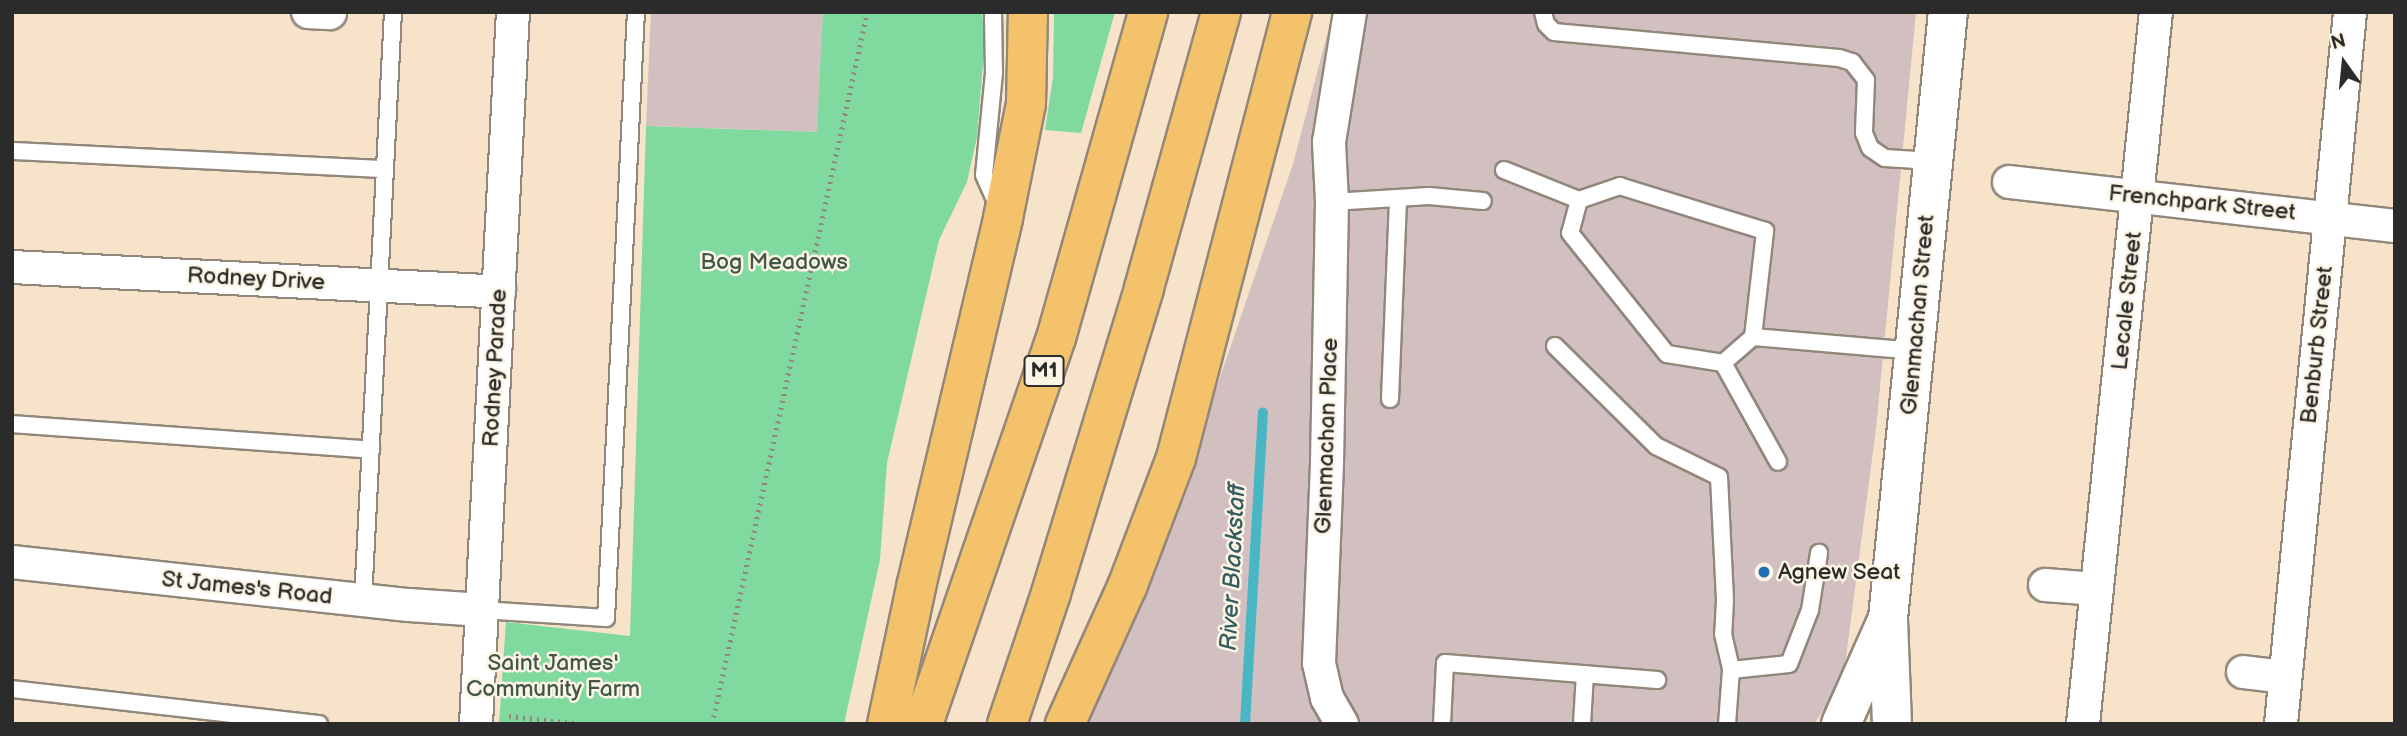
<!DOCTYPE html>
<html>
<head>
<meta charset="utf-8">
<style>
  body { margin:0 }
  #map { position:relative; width:2407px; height:736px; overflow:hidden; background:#f7e3ca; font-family:"Balsamiq Sans",sans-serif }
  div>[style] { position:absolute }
  .industrial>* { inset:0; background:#d2bfc0 }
  .green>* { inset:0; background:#80daa0 }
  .stream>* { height:10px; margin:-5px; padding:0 5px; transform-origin:5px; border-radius:5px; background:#48b6c3 }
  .path>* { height:4.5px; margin-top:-2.25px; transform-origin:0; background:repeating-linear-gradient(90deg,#91877a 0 2px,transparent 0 7px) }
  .roads { filter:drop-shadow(2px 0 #91877a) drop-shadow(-2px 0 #91877a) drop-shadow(0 2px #91877a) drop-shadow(0 -2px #91877a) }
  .service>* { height:16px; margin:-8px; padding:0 8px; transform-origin:8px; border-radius:8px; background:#fff }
  .minor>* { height:32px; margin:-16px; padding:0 16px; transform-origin:16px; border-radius:16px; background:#fff }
  .tertiary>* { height:38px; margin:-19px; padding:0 19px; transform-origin:19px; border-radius:19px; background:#fff }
  .motorway>* { height:38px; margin:-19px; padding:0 19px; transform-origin:19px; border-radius:19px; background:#f4c26a }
  .dots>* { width:19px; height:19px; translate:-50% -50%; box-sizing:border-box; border:4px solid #fcf5e5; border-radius:50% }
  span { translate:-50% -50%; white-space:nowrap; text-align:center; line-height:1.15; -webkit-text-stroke:5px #fcf5e5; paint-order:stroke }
  .shield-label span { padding:2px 5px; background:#fcf5e5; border:2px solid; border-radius:5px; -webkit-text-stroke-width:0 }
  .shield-label { font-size:21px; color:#2b2b2b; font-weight:700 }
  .street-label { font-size:23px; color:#2b2b2b }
  .park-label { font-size:23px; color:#405748 }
  .poi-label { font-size:23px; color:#2b2b2b }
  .left { translate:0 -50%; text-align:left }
  .water-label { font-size:24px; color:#355c60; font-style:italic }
  .frame { position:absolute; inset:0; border:14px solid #2b2b2b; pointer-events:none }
  .north { position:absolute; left:2309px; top:28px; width:70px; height:70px; -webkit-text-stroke:5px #fcf5e5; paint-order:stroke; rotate:345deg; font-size:19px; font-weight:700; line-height:28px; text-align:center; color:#2b2b2b }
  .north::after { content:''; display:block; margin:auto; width:24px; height:32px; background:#2b2b2b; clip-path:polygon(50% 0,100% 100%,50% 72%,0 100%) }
</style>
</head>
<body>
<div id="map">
  <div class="industrial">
    <div style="clip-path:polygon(651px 12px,823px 12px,818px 132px,646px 126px)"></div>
    <div style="clip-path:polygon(1333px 12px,1916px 12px,1876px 429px,1843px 680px,1814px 724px,1082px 724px,1173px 515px,1293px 164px)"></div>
  </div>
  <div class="green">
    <div style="clip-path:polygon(823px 12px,982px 12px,985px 38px,977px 137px,967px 182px,939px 240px,887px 463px,880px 560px,844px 724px,499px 724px,506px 622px,630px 636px,646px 126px,817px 132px)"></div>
    <div style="clip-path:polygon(1054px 12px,1115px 12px,1081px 133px,1045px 130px,1053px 77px)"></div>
  </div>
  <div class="stream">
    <div style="left:1245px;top:724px;width:312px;rotate:-86.7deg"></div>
  </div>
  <div class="path">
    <div style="left:509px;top:716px;width:72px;rotate:6.3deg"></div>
    <div style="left:712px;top:724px;width:729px;rotate:-77.72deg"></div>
  </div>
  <div class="roads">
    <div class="service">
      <div style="left:993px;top:12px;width:61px;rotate:89.1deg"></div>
      <div style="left:994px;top:73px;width:102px;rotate:95.6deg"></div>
      <div style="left:984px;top:175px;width:34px;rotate:66deg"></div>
      <div style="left:1543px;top:12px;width:12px;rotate:76deg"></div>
      <div style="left:1546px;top:24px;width:11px;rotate:45deg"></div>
      <div style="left:1554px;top:32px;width:286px;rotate:5.2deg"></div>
      <div style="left:1839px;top:58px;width:14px;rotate:17deg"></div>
      <div style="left:1852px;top:62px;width:23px;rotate:52deg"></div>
      <div style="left:1866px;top:80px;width:53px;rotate:92.2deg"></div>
      <div style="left:1864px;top:133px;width:16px;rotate:68deg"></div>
      <div style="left:1870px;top:148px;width:18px;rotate:34deg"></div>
      <div style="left:1885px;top:158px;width:47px;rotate:3.7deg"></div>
      <div style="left:12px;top:151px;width:372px;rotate:2.8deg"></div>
      <div style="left:1504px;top:170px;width:81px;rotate:21.8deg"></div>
      <div style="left:1332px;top:202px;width:97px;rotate:-3.5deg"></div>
      <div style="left:1429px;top:196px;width:54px;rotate:5.3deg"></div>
      <div style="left:1753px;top:337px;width:107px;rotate:-83.5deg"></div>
      <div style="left:1765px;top:231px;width:152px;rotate:-162.8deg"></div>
      <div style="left:1620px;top:186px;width:43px;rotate:161.1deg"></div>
      <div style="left:1579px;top:200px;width:34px;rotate:105deg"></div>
      <div style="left:1570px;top:233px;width:155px;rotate:51.3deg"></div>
      <div style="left:1667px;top:354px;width:57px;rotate:9.1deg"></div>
      <div style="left:1723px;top:363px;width:40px;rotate:-41deg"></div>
      <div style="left:1753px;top:337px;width:164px;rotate:4.9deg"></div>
      <div style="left:1555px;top:346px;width:142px;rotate:44.7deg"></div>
      <div style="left:1656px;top:446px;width:70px;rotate:26.2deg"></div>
      <div style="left:1719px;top:477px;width:123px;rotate:87.2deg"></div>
      <div style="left:1725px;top:600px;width:34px;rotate:93deg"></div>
      <div style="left:1723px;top:634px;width:37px;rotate:77deg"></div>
      <div style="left:1731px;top:670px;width:54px;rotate:94.2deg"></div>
      <div style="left:1723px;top:363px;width:113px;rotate:60.9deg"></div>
      <div style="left:1390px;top:399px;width:199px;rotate:-87.7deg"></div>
      <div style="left:12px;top:424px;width:360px;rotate:4.1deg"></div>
      <div style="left:363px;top:600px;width:589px;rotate:-87.08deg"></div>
      <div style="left:482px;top:610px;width:124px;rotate:3.7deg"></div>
      <div style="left:606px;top:618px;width:607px;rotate:-87.17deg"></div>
      <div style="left:1731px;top:670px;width:58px;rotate:-5.9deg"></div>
      <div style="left:1789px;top:664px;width:58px;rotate:-68.7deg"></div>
      <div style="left:1810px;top:610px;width:58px;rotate:-81deg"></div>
      <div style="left:12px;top:689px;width:309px;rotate:6.5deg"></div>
      <div style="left:1442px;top:724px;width:61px;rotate:-87.2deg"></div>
      <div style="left:1445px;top:663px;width:213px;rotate:4.6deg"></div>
      <div style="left:1582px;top:724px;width:50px;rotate:-86.6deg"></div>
    </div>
    <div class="minor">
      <div style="left:308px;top:12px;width:22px;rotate:3deg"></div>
      <div style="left:2009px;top:182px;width:388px;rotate:6.5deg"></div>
      <div style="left:12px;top:267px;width:488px;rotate:2.9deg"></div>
      <div style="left:12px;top:562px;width:399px;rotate:6.2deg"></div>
      <div style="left:409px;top:605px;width:73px;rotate:3.9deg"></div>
      <div style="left:2045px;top:585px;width:52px;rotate:4.4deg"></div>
      <div style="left:2243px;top:672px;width:42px;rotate:6.8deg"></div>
      <div style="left:476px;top:724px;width:713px;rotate:-87.03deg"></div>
      <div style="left:1342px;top:724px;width:30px;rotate:-120deg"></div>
      <div style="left:1327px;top:698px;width:36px;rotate:-103deg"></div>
      <div style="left:1319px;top:663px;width:200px;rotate:-87.7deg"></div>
      <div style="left:1327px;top:463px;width:261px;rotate:-88.9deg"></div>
      <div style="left:1332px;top:202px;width:60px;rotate:-92.9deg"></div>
      <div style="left:1329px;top:142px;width:132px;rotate:-80.8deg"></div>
      <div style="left:2083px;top:724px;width:716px;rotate:-84.15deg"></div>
      <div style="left:2281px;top:724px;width:715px;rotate:-84.46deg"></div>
    </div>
    <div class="tertiary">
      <div style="left:1841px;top:724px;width:111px;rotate:-66deg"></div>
      <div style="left:1892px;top:724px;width:106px;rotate:-92.2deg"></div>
      <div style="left:1888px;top:618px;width:609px;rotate:-84.35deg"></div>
    </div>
    <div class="motorway">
      <div style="left:887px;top:724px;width:140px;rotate:-78deg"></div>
      <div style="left:916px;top:587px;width:379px;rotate:-76.7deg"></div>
      <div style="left:1003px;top:218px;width:116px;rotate:-78.6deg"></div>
      <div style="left:1026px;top:104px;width:92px;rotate:-88.8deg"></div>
      <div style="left:923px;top:724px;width:408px;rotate:-71deg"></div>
      <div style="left:1056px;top:338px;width:339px;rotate:-74.2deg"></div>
      <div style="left:1007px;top:724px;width:138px;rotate:-71.4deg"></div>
      <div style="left:1051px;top:593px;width:319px;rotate:-73deg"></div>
      <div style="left:1144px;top:288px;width:287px;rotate:-74.4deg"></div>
      <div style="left:1065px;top:724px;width:150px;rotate:-65.7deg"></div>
      <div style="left:1127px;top:587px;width:138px;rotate:-69.2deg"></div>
      <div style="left:1176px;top:458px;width:461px;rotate:-75.4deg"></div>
    </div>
  </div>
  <div class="dots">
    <div style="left:1764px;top:572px;background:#1f6fb2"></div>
  </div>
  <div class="shield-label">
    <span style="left:1044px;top:371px">M1</span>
  </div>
  <div class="street-label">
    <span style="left:2202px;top:203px;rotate:6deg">Frenchpark Street</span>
    <span style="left:256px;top:279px;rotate:3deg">Rodney Drive</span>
    <span style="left:2127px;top:301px;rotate:-84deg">Lecale Street</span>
    <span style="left:1918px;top:315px;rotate:-85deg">Glenmachan Street</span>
    <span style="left:2317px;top:345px;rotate:-84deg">Benburb Street</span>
    <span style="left:495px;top:368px;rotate:-87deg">Rodney Parade</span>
    <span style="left:1327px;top:436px;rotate:-88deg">Glenmachan Place</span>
    <span style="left:247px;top:588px;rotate:6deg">St James's Road</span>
  </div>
  <div class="park-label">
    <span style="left:774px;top:262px">Bog Meadows</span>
    <span style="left:553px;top:676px">Saint James'<br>Community Farm</span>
  </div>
  <div class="poi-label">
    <span class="left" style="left:1778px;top:572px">Agnew Seat</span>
  </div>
  <div class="water-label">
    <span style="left:1233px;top:567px;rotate:-87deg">River Blackstaff</span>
  </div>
  <div class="frame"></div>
  <div class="north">N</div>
</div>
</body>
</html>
